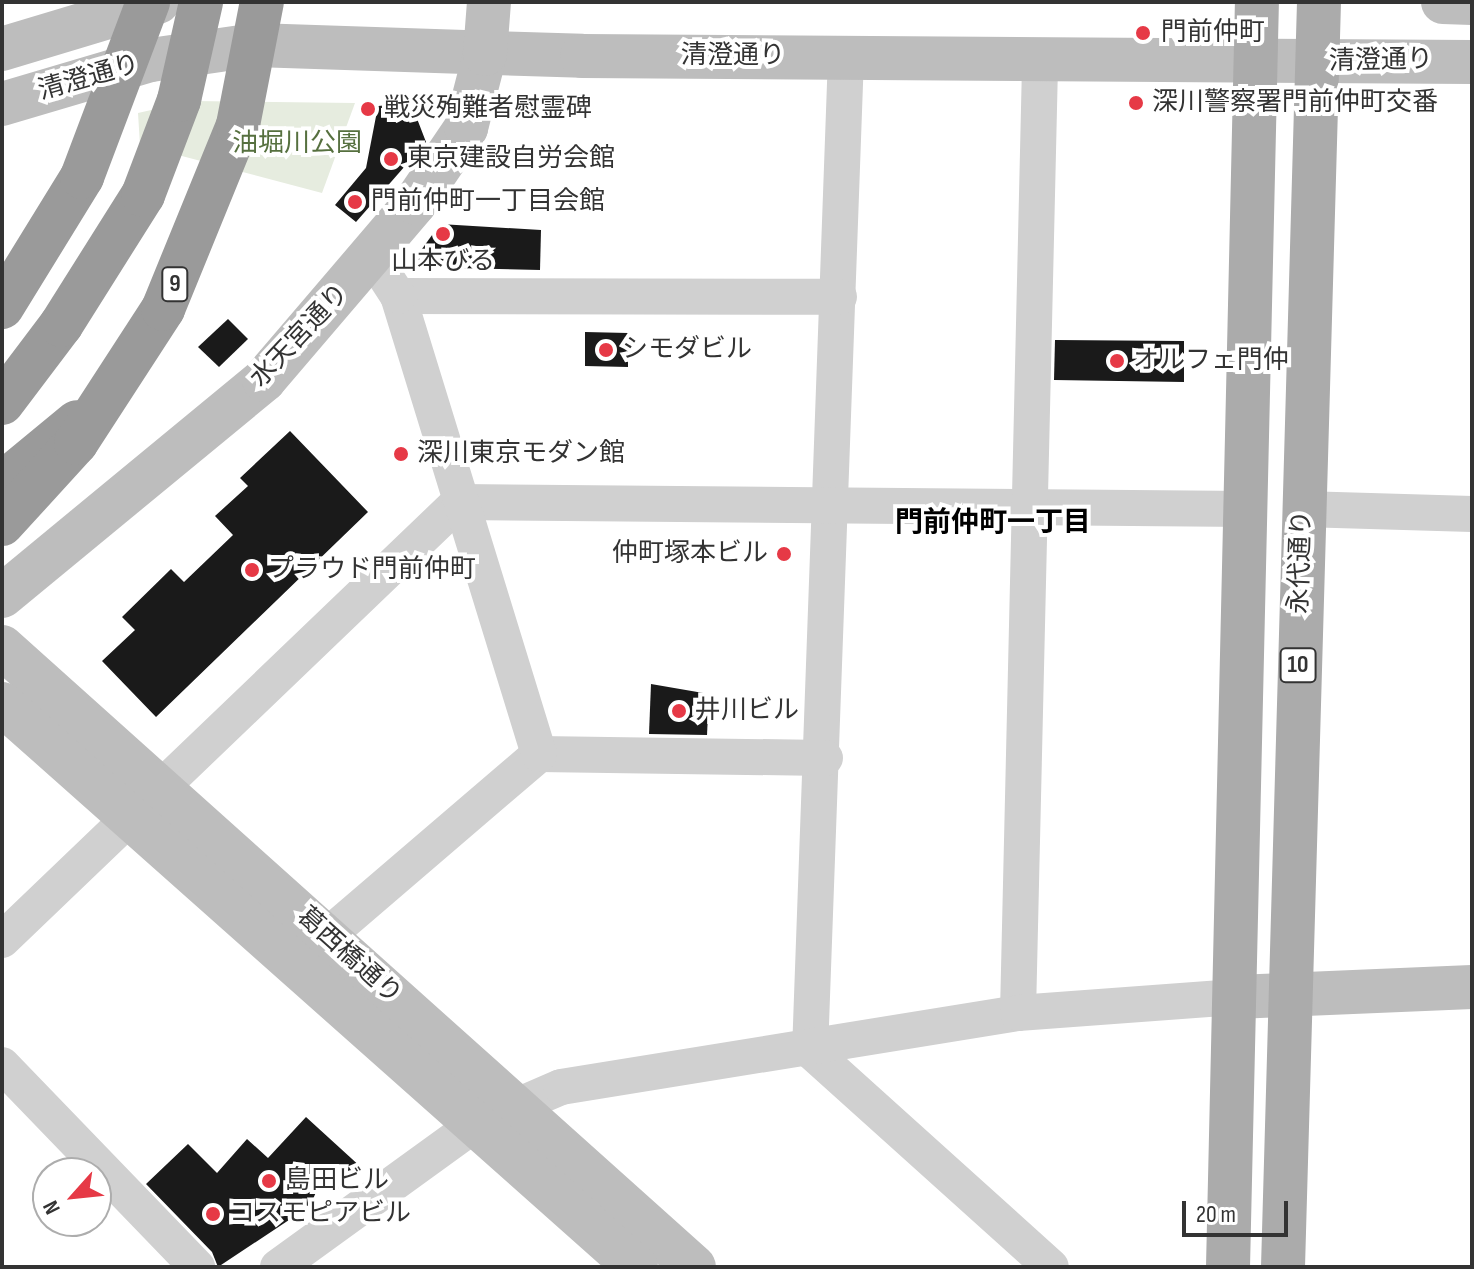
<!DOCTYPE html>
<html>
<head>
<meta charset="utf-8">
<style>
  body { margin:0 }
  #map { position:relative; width:1474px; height:1269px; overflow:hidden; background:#fff; font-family:"Sofia Sans Condensed","Noto Sans JP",sans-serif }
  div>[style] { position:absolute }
  .green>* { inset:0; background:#e6ecdf }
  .building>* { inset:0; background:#1a1a1a }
  .street>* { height:36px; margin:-18px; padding:0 18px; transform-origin:18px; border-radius:18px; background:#d0d0d0 }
  .secondary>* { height:44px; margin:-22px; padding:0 22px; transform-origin:22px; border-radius:22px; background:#bdbdbd }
  .primary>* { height:44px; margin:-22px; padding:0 22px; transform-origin:22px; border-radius:22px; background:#ababab }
  .highway>* { height:44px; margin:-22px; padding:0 22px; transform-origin:22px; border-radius:22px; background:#9a9a9a }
  .highway-bridge>* { height:44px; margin:-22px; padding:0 22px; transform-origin:22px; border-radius:22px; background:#9a9a9a }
  .dots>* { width:22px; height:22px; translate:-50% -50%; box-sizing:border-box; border:4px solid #fff; border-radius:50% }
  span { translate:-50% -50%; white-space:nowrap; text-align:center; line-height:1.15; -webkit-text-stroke:8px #fff; paint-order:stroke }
  .shield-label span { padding:2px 6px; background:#fff; border:2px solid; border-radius:6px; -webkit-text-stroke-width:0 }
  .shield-label { font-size:24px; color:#333; font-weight:700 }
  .poi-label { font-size:26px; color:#333 }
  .left { translate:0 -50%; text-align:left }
  .right { translate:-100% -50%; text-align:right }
  .street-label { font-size:26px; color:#333 }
  .park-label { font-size:26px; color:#56703f }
  .neighbourhood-label { font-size:28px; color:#000; font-weight:700 }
  .frame { position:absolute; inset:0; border:4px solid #333; pointer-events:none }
  .north { position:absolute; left:32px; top:1157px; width:80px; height:80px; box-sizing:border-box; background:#fff; border:2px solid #adadad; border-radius:50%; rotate:243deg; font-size:22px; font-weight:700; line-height:32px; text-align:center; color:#333 }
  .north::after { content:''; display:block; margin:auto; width:28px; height:36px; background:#e63946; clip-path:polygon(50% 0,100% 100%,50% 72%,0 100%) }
  .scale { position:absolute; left:1182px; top:1201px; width:106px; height:36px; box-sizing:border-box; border:4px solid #333; border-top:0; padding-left:10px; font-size:24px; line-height:28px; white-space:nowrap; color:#333; -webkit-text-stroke:6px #fff; paint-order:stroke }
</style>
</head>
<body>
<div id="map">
  <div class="green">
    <div style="clip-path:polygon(191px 101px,355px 103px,322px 193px,140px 145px,138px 113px)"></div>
  </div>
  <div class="building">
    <div style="clip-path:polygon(411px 103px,426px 142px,356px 222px,335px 205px,366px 168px,378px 106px)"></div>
    <div style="clip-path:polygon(440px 224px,541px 230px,540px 270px,409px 267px)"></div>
    <div style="clip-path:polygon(228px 319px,248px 339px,219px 367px,198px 347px)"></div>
    <div style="clip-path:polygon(585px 332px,628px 333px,628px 367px,585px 366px)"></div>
    <div style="clip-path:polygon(1055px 340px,1184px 341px,1184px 382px,1054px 380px)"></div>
    <div style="clip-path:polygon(290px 431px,368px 512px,156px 717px,102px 661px,135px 630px,122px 617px,171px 569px,184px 582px,233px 535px,215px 516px,248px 486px,240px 478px)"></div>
    <div style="clip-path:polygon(651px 684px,709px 694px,707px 735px,649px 734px)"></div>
    <div style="clip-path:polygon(306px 1117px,363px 1169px,338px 1189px,323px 1176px,310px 1206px,218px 1267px,212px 1252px,146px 1184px,188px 1144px,217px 1173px,247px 1139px,268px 1158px)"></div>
  </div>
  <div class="street">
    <div style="left:846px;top:56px;width:995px;rotate:92.07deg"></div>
    <div style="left:810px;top:1050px;width:324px;rotate:42deg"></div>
    <div style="left:398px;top:296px;width:441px;rotate:0.1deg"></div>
    <div style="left:1302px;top:509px;width:170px;rotate:1.7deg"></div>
    <div style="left:539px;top:754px;width:286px;rotate:0.8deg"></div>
    <div style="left:2px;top:940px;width:633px;rotate:-43.78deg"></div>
    <div style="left:459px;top:502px;width:789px;rotate:0.51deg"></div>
    <div style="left:306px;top:954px;width:307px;rotate:-40.6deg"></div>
    <div style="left:539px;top:754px;width:479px;rotate:-107.1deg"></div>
    <div style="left:398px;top:296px;width:48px;rotate:-123deg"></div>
    <div style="left:1018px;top:1013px;width:950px;rotate:-88.67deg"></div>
    <div style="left:2px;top:1065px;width:281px;rotate:46deg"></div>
    <div style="left:278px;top:1267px;width:246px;rotate:-35.9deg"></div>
    <div style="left:477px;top:1123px;width:91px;rotate:-23.2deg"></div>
    <div style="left:561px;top:1087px;width:463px;rotate:-9.2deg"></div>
    <div style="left:1018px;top:1013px;width:218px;rotate:-4.2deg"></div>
  </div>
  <div class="secondary">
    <div style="left:1443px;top:2px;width:29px;rotate:2deg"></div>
    <div style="left:2px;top:49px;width:163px;rotate:-16.8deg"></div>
    <div style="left:2px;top:104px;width:155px;rotate:-16.5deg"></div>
    <div style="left:151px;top:60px;width:105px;rotate:-8.2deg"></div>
    <div style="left:255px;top:45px;width:327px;rotate:1.9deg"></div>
    <div style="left:582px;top:56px;width:890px;rotate:0.39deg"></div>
    <div style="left:2px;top:596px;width:340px;rotate:-39.5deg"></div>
    <div style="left:264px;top:380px;width:233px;rotate:-49.5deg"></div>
    <div style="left:415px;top:203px;width:91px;rotate:-55.8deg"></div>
    <div style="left:466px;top:128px;width:76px;rotate:-75.6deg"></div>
    <div style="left:485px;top:54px;width:52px;rotate:-85.6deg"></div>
    <div style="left:2px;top:647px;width:929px;rotate:41.86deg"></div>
    <div style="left:2px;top:704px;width:848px;rotate:41.61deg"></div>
    <div style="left:1235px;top:997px;width:237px;rotate:-2.4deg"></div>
  </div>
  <div class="primary">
    <div style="left:1228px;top:1267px;width:1265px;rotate:-88.69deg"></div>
    <div style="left:1283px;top:1267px;width:1266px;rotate:-88.37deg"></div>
  </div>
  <div class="highway">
    <div style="left:2px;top:484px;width:97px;rotate:-39.6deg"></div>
  </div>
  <div class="highway-bridge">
    <div style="left:2px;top:307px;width:153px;rotate:-58.4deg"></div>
    <div style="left:82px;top:177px;width:187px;rotate:-69.3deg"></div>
    <div style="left:2px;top:403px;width:98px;rotate:-52.9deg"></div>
    <div style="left:61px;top:325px;width:154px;rotate:-57.8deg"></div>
    <div style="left:143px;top:195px;width:102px;rotate:-69.2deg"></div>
    <div style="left:179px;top:100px;width:100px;rotate:-77.3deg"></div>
    <div style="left:2px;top:524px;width:110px;rotate:-47.6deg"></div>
    <div style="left:76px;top:443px;width:160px;rotate:-57deg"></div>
    <div style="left:163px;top:309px;width:199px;rotate:-67.8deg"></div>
    <div style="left:238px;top:125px;width:125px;rotate:-79deg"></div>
  </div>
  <div class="dots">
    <div style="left:1143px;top:33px;background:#e63946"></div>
    <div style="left:1136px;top:103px;background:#e63946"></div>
    <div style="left:368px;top:109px;background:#e63946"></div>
    <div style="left:391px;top:159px;background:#e63946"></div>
    <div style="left:355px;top:202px;background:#e63946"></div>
    <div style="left:443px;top:234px;background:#e63946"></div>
    <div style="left:606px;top:350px;background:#e63946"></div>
    <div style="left:1117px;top:361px;background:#e63946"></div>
    <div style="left:401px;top:454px;background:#e63946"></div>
    <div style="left:784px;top:554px;background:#e63946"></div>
    <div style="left:252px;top:570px;background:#e63946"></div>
    <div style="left:679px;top:711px;background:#e63946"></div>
    <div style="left:269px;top:1181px;background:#e63946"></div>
    <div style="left:213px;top:1214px;background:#e63946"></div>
  </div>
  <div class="shield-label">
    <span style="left:175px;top:284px">9</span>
    <span style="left:1298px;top:665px">10</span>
  </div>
  <div class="poi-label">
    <span class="left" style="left:1161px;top:33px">門前仲町</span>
    <span class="left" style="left:1152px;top:103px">深川警察署門前仲町交番</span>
    <span class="left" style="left:384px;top:109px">戦災殉難者慰霊碑</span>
    <span class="left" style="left:407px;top:159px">東京建設自労会館</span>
    <span class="left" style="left:371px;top:202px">門前仲町一丁目会館</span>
    <span style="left:443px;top:262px">山本びる</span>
    <span class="left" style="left:622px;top:350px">シモダビル</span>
    <span class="left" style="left:1133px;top:361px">オルフェ門仲</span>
    <span class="left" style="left:417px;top:454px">深川東京モダン館</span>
    <span class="right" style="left:768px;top:554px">仲町塚本ビル</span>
    <span class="left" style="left:268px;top:570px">プラウド門前仲町</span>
    <span class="left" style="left:695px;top:711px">井川ビル</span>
    <span class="left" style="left:285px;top:1181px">島田ビル</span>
    <span class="left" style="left:229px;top:1214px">コスモピアビル</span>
  </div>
  <div class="street-label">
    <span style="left:733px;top:56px">清澄通り</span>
    <span style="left:1381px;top:61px;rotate:-1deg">清澄通り</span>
    <span style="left:89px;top:78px;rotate:-16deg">清澄通り</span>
    <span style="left:300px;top:336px;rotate:-47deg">水天宮通り</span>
    <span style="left:1301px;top:562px;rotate:-88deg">永代通り</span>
    <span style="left:349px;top:956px;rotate:42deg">葛西橋通り</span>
  </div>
  <div class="park-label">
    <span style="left:297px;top:144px">油堀川公園</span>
  </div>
  <div class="neighbourhood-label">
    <span style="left:993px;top:523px">門前仲町一丁目</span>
  </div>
  <div class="frame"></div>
  <div class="north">N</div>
  <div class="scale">20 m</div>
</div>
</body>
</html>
